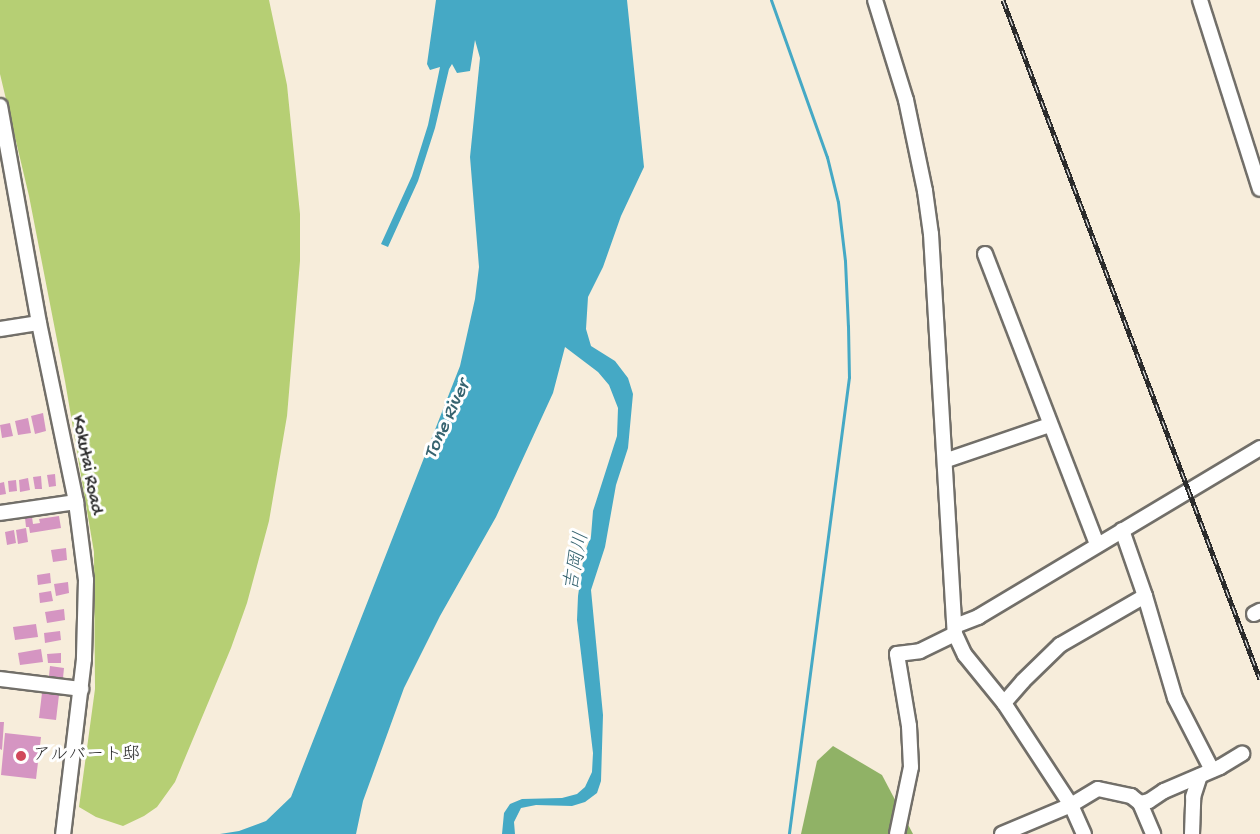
<!DOCTYPE html>
<html>
<head>
<meta charset="utf-8">
<style>
  body { margin:0 }
  #map { position:relative; width:1260px; height:834px; overflow:hidden; background:#f7eddb; font-family:"Gochi Hand","Klee One",sans-serif }
  div>[style] { position:absolute }
  .green>* { inset:0; background:#b6cf74 }
  .forest>* { inset:0; background:#90b266 }
  .water>* { inset:0; background:#45a9c5 }
  .stream>* { height:3px; margin:-1.5px; padding:0 1.5px; transform-origin:1.5px; border-radius:1.5px; background:#45a9c5 }
  .building>* { inset:0; background:#d595c2 }
  .roads { filter:drop-shadow(2px 0 #726f69) drop-shadow(-2px 0 #726f69) drop-shadow(0 2px #726f69) drop-shadow(0 -2px #726f69) }
  .minor>* { height:14px; margin:-7px; padding:0 7px; transform-origin:7px; border-radius:7px; background:#fff }
  .rail>* { height:5px; margin-top:-2.5px; transform-origin:0; background:repeating-linear-gradient(90deg,#fff 0 9px,#2b2b2b 0 18px); box-sizing:border-box; border-block:2px solid #2b2b2b }
  .dots>* { width:16px; height:16px; translate:-50% -50%; box-sizing:border-box; border:3px solid #fff; border-radius:50% }
  span { translate:-50% -50%; white-space:nowrap; text-align:center; line-height:1.15; -webkit-text-stroke:6px #fff; paint-order:stroke }
  .street-label { font-size:18px; color:#2b2b2b }
  .poi-label { font-size:18px; color:#2b2b2b }
  .left { translate:0 -50%; text-align:left }
  .water-label { font-size:20px; color:#376470; font-style:italic }
</style>
</head>
<body>
<div id="map">
  <div class="green">
    <div style="clip-path:polygon(0 0,269px 0,287px 85px,300px 214px,300px 261px,287px 416px,269px 521px,247px 603px,231px 648px,175px 782px,157px 807px,144px 816px,123px 826px,96px 817px,79px 807px,95px 689px,94px 552px,65px 381px,29px 196px,0 74px)"></div>
  </div>
  <div class="forest">
    <div style="clip-path:polygon(833px 746px,882px 775px,913px 834px,801px 834px,817px 761px)"></div>
  </div>
  <div class="water">
    <div style="clip-path:polygon(436px 0,627px 0,644px 167px,621px 216px,603px 267px,588px 297px,586px 329px,591px 346px,615px 361px,628px 378px,633px 394px,628px 448px,616px 485px,605px 547px,591px 590px,603px 715px,601px 781px,597px 793px,585px 802px,572px 806px,536px 805px,521px 808px,514px 822px,515px 834px,502px 834px,504px 813px,510px 804px,522px 799px,562px 798px,577px 794px,585px 787px,592px 772px,593px 753px,577px 620px,578px 596px,584px 555px,591px 536px,593px 511px,617px 436px,618px 408px,609px 385px,598px 372px,565px 347px,553px 393px,496px 517px,440px 616px,404px 688px,363px 801px,356px 834px,220px 834px,239px 831px,266px 821px,291px 797px,460px 366px,475px 299px,479px 267px,470px 157px,480px 58px,475px 40px,470px 71px,457px 73px,452px 64px,449px 69px,435px 128px,418px 181px,388px 247px,381px 244px,412px 176px,428px 125px,440px 67px,430px 70px,427px 64px)"></div>
  </div>
  <div class="stream">
    <div style="left:771px;top:0;width:167px;rotate:70.4deg"></div>
    <div style="left:827px;top:157px;width:46px;rotate:76.3deg"></div>
    <div style="left:838px;top:202px;width:59px;rotate:83.2deg"></div>
    <div style="left:845px;top:261px;width:65px;rotate:87.4deg"></div>
    <div style="left:848px;top:326px;width:51px;rotate:88.9deg"></div>
    <div style="left:849px;top:377px;width:461px;rotate:97.5deg"></div>
  </div>
  <div class="building">
    <div style="clip-path:polygon(43px 413px,46px 431px,35px 434px,31px 416px)"></div>
    <div style="clip-path:polygon(28px 418px,31px 433px,18px 435px,15px 421px)"></div>
    <div style="clip-path:polygon(10px 423px,13px 436px,2px 438px,0 425px)"></div>
    <div style="clip-path:polygon(55px 474px,56px 486px,49px 487px,47px 475px)"></div>
    <div style="clip-path:polygon(41px 476px,42px 489px,35px 489px,33px 477px)"></div>
    <div style="clip-path:polygon(28px 478px,30px 490px,20px 492px,19px 480px)"></div>
    <div style="clip-path:polygon(16px 480px,17px 491px,9px 492px,8px 481px)"></div>
    <div style="clip-path:polygon(4px 482px,6px 494px,0 495px,0 483px)"></div>
    <div style="clip-path:polygon(59px 516px,61px 528px,30px 533px,29px 527px,26px 527px,25px 518px,32px 517px,33px 524px,40px 523px,39px 519px)"></div>
    <div style="clip-path:polygon(26px 528px,28px 542px,18px 544px,16px 530px)"></div>
    <div style="clip-path:polygon(14px 530px,16px 543px,7px 545px,5px 532px)"></div>
    <div style="clip-path:polygon(66px 548px,67px 560px,53px 562px,51px 550px)"></div>
    <div style="clip-path:polygon(50px 573px,51px 583px,38px 585px,37px 575px)"></div>
    <div style="clip-path:polygon(68px 582px,69px 593px,56px 596px,54px 584px)"></div>
    <div style="clip-path:polygon(51px 591px,53px 601px,40px 603px,39px 593px)"></div>
    <div style="clip-path:polygon(64px 609px,65px 620px,47px 623px,45px 612px)"></div>
    <div style="clip-path:polygon(36px 624px,38px 637px,15px 640px,13px 627px)"></div>
    <div style="clip-path:polygon(60px 631px,61px 640px,45px 643px,44px 633px)"></div>
    <div style="clip-path:polygon(41px 649px,43px 662px,20px 665px,18px 653px)"></div>
    <div style="clip-path:polygon(61px 653px,61px 663px,48px 663px,47px 654px)"></div>
    <div style="clip-path:polygon(50px 666px,64px 668px,63px 678px,49px 676px)"></div>
    <div style="clip-path:polygon(42px 693px,59px 695px,56px 720px,39px 718px)"></div>
    <div style="clip-path:polygon(0 722px,4px 722px,2px 750px,0 749px)"></div>
    <div style="clip-path:polygon(5px 733px,41px 737px,36px 779px,1px 775px)"></div>
  </div>
  <div class="roads">
    <div class="minor">
      <div style="left:875px;top:0;width:105px;rotate:72.8deg"></div>
      <div style="left:906px;top:100px;width:93px;rotate:78.2deg"></div>
      <div style="left:925px;top:191px;width:43px;rotate:82.1deg"></div>
      <div style="left:931px;top:234px;width:401px;rotate:86.6deg"></div>
      <div style="left:955px;top:634px;width:23px;rotate:65deg"></div>
      <div style="left:965px;top:655px;width:62px;rotate:50.9deg"></div>
      <div style="left:1004px;top:703px;width:122px;rotate:56.7deg"></div>
      <div style="left:1071px;top:805px;width:32px;rotate:66deg"></div>
      <div style="left:1200px;top:0;width:198px;rotate:72.4deg"></div>
      <div style="left:0;top:106px;width:220px;rotate:79.8deg"></div>
      <div style="left:39px;top:323px;width:183px;rotate:78.3deg"></div>
      <div style="left:76px;top:502px;width:79px;rotate:82.7deg"></div>
      <div style="left:86px;top:580px;width:79px;rotate:91.5deg"></div>
      <div style="left:84px;top:659px;width:176px;rotate:96.8deg"></div>
      <div style="left:985px;top:254px;width:312px;rotate:68.9deg"></div>
      <div style="left:0;top:329px;width:39px;rotate:-9deg"></div>
      <div style="left:947px;top:460px;width:108px;rotate:-18.9deg"></div>
      <div style="left:0;top:513px;width:77px;rotate:-8.2deg"></div>
      <div style="left:1122px;top:530px;width:70px;rotate:70.8deg"></div>
      <div style="left:1145px;top:596px;width:106px;rotate:73.6deg"></div>
      <div style="left:1175px;top:698px;width:81px;rotate:62.8deg"></div>
      <div style="left:1254px;top:614px;width:7px;rotate:-27deg"></div>
      <div style="left:955px;top:626px;width:25px;rotate:-21deg"></div>
      <div style="left:978px;top:617px;width:329px;rotate:-30.9deg"></div>
      <div style="left:0;top:679px;width:82px;rotate:7deg"></div>
      <div style="left:1004px;top:703px;width:29px;rotate:-49deg"></div>
      <div style="left:1023px;top:681px;width:52px;rotate:-44.2deg"></div>
      <div style="left:1060px;top:645px;width:98px;rotate:-30deg"></div>
      <div style="left:1140px;top:803px;width:34px;rotate:67deg"></div>
      <div style="left:897px;top:834px;width:68px;rotate:-78.2deg"></div>
      <div style="left:911px;top:767px;width:41px;rotate:-92.8deg"></div>
      <div style="left:909px;top:726px;width:73px;rotate:-99.5deg"></div>
      <div style="left:897px;top:654px;width:23px;rotate:-7deg"></div>
      <div style="left:920px;top:651px;width:39px;rotate:-26deg"></div>
      <div style="left:1002px;top:834px;width:75px;rotate:-22.8deg"></div>
      <div style="left:1071px;top:805px;width:31px;rotate:-31deg"></div>
      <div style="left:1098px;top:789px;width:34px;rotate:12deg"></div>
      <div style="left:1131px;top:796px;width:11px;rotate:38deg"></div>
      <div style="left:1140px;top:803px;width:9px;rotate:-13deg"></div>
      <div style="left:1149px;top:801px;width:18px;rotate:-34deg"></div>
      <div style="left:1164px;top:791px;width:61px;rotate:-23.2deg"></div>
      <div style="left:1220px;top:767px;width:26px;rotate:-31deg"></div>
      <div style="left:1192px;top:834px;width:37px;rotate:-88deg"></div>
      <div style="left:1193px;top:797px;width:22px;rotate:-72deg"></div>
    </div>
  </div>
  <div class="rail">
    <div style="left:1003px;top:0;width:726px;rotate:69.27deg"></div>
  </div>
  <div class="dots">
    <div style="left:21px;top:756px;background:#d1495b"></div>
  </div>
  <div class="street-label">
    <span style="left:86px;top:465px;rotate:79deg">Kokutai Road</span>
  </div>
  <div class="poi-label">
    <span class="left" style="left:33px;top:756px">アルバート邸</span>
  </div>
  <div class="water-label">
    <span style="left:448px;top:420px;rotate:-65deg">Tone River</span>
    <span style="left:578px;top:562px;rotate:-79deg">吉岡川</span>
  </div>
</div>
</body>
</html>
